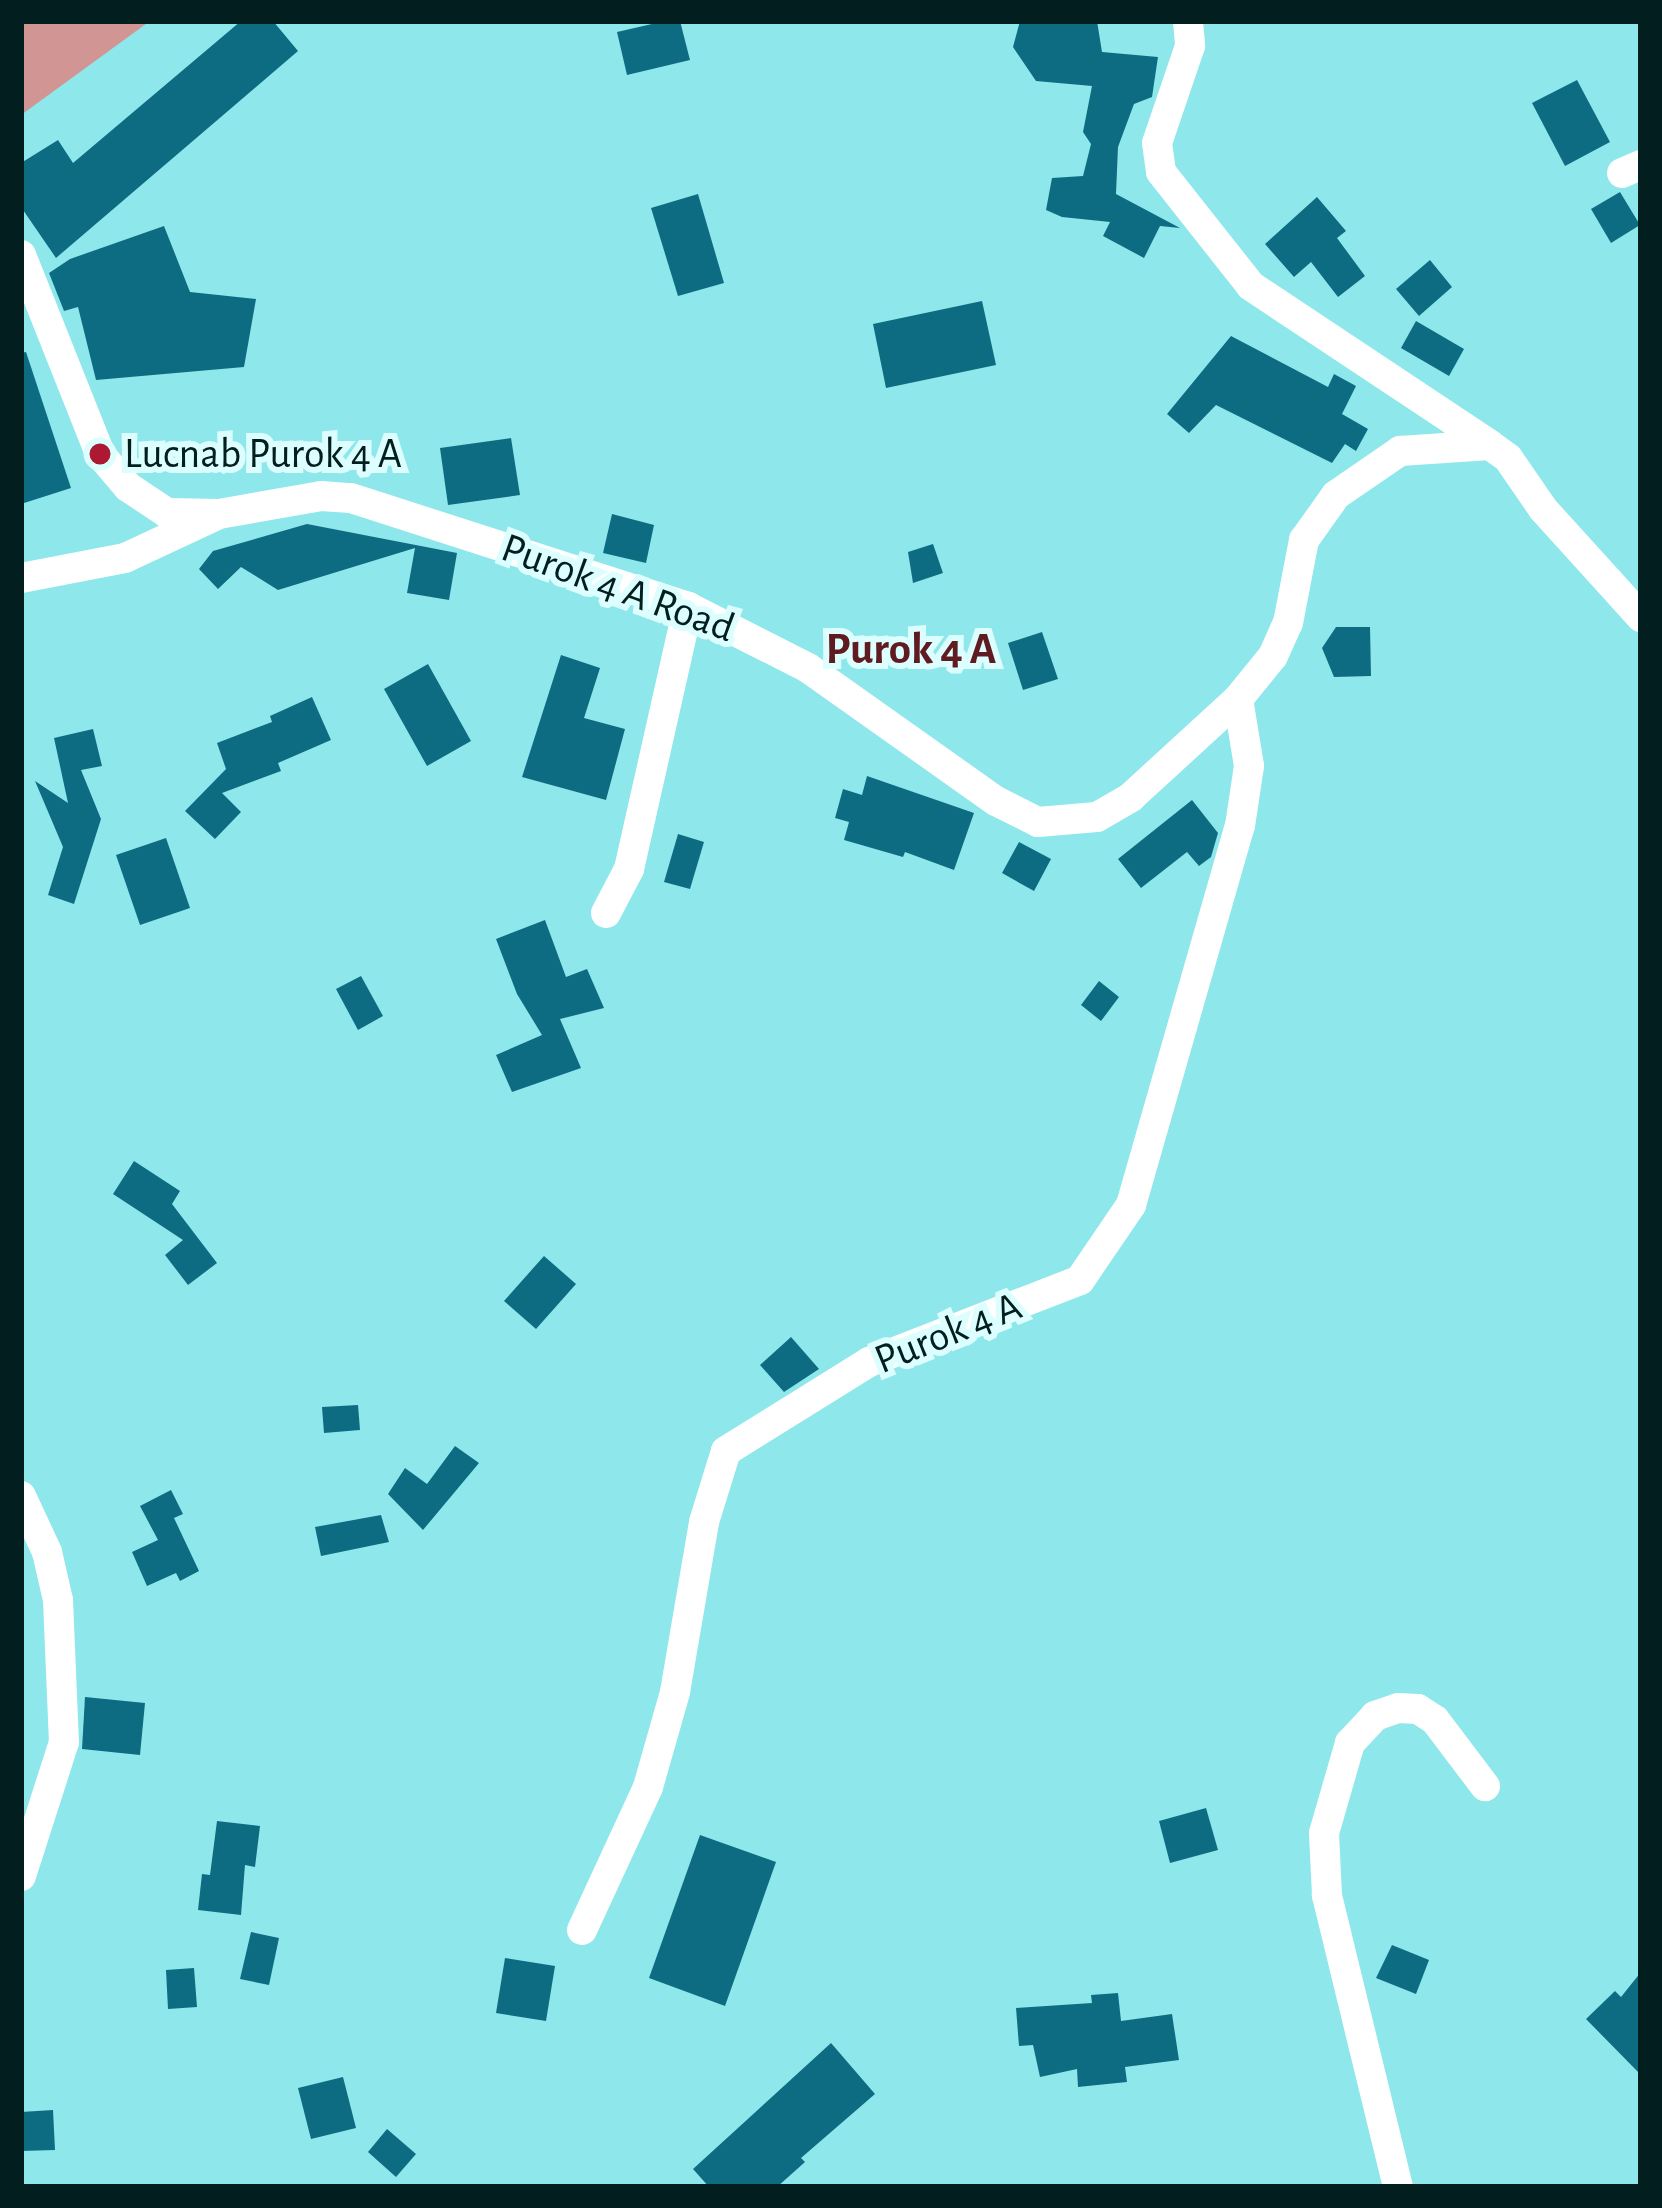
<!DOCTYPE html>
<html>
<head>
<meta charset="utf-8">
<style>
  body { margin:0 }
  #map { position:relative; width:1662px; height:2208px; overflow:hidden; background:#8ee7eb; font-family:"Alegreya Sans",sans-serif }
  div>[style] { position:absolute }
  .green>* { inset:0; background:#d19594 }
  .building>* { inset:0; background:#0e6c82 }
  .path>* { height:6px; margin-top:-3px; transform-origin:0; background:repeating-linear-gradient(90deg,#508e91 0 6px,transparent 0 15px) }
  .minor>* { height:30px; margin:-15px; padding:0 15px; transform-origin:15px; border-radius:15px; background:#fff }
  .dots>* { width:33px; height:33px; translate:-50% -50%; box-sizing:border-box; border:6px solid #dcfeff; border-radius:50% }
  span { translate:-50% -50%; white-space:nowrap; text-align:center; line-height:1.15; -webkit-text-stroke:12px #dcfeff; paint-order:stroke }
  .poi-label { font-size:42px; color:#021e1f }
  .left { translate:0 -50%; text-align:left }
  .street-label { font-size:42px; color:#021e1f }
  .neighbourhood-label { font-size:45px; color:#601b21; font-weight:700 }
  .frame { position:absolute; inset:0; border:24px solid #021e1f; pointer-events:none }
</style>
</head>
<body>
<div id="map">
  <div class="green">
    <div style="clip-path:polygon(21px 21px,150px 21px,21px 115px)"></div>
  </div>
  <div class="building">
    <div style="clip-path:polygon(241px 21px,273px 21px,298px 51px,56px 258px,21px 207px,21px 163px,58px 140px,73px 163px)"></div>
    <div style="clip-path:polygon(665px 21px,680px 21px,690px 60px,627px 75px,617px 32px)"></div>
    <div style="clip-path:polygon(1020px 21px,1097px 21px,1102px 52px,1158px 57px,1152px 97px,1134px 104px,1118px 147px,1116px 194px,1180px 228px,1160px 226px,1144px 258px,1103px 236px,1110px 222px,1062px 217px,1046px 210px,1052px 178px,1083px 176px,1091px 144px,1083px 132px,1092px 86px,1036px 81px,1013px 47px)"></div>
    <div style="clip-path:polygon(1577px 80px,1610px 142px,1565px 166px,1532px 103px)"></div>
    <div style="clip-path:polygon(1620px 192px,1640px 225px,1611px 243px,1591px 209px)"></div>
    <div style="clip-path:polygon(698px 194px,724px 283px,678px 296px,651px 208px)"></div>
    <div style="clip-path:polygon(1317px 197px,1346px 231px,1337px 238px,1365px 276px,1338px 297px,1311px 262px,1294px 277px,1265px 244px)"></div>
    <div style="clip-path:polygon(164px 226px,190px 292px,256px 299px,244px 367px,96px 380px,78px 307px,64px 311px,49px 273px,70px 259px)"></div>
    <div style="clip-path:polygon(1430px 260px,1452px 287px,1419px 316px,1396px 289px)"></div>
    <div style="clip-path:polygon(982px 301px,996px 365px,886px 388px,873px 324px)"></div>
    <div style="clip-path:polygon(1416px 321px,1464px 349px,1449px 376px,1401px 348px)"></div>
    <div style="clip-path:polygon(1231px 336px,1328px 387px,1334px 374px,1356px 386px,1342px 414px,1368px 429px,1356px 451px,1345px 444px,1332px 463px,1216px 405px,1189px 433px,1167px 414px)"></div>
    <div style="clip-path:polygon(26px 352px,71px 488px,21px 504px,21px 353px)"></div>
    <div style="clip-path:polygon(511px 438px,520px 495px,448px 505px,440px 448px)"></div>
    <div style="clip-path:polygon(612px 514px,654px 525px,646px 563px,603px 553px)"></div>
    <div style="clip-path:polygon(307px 524px,457px 553px,449px 600px,407px 593px,415px 548px,278px 590px,241px 567px,218px 589px,199px 569px,213px 551px)"></div>
    <div style="clip-path:polygon(933px 544px,943px 573px,913px 583px,908px 552px)"></div>
    <div style="clip-path:polygon(1336px 627px,1370px 627px,1371px 676px,1334px 677px,1322px 648px)"></div>
    <div style="clip-path:polygon(1042px 632px,1058px 679px,1023px 690px,1008px 643px)"></div>
    <div style="clip-path:polygon(561px 655px,600px 668px,584px 718px,625px 729px,606px 800px,522px 777px)"></div>
    <div style="clip-path:polygon(428px 664px,471px 741px,427px 766px,384px 689px)"></div>
    <div style="clip-path:polygon(312px 697px,331px 740px,278px 763px,281px 771px,222px 793px,241px 812px,215px 839px,185px 811px,226px 769px,217px 743px,272px 722px,270px 716px)"></div>
    <div style="clip-path:polygon(93px 729px,102px 766px,81px 770px,101px 819px,74px 904px,48px 895px,63px 847px,35px 781px,68px 803px,54px 738px)"></div>
    <div style="clip-path:polygon(867px 776px,974px 813px,954px 870px,905px 852px,903px 857px,844px 840px,849px 822px,835px 818px,843px 789px,862px 795px)"></div>
    <div style="clip-path:polygon(1192px 800px,1218px 833px,1211px 857px,1199px 866px,1187px 852px,1141px 888px,1118px 859px)"></div>
    <div style="clip-path:polygon(678px 834px,704px 842px,690px 889px,664px 882px)"></div>
    <div style="clip-path:polygon(166px 838px,190px 908px,140px 925px,116px 855px)"></div>
    <div style="clip-path:polygon(1019px 842px,1051px 859px,1034px 891px,1002px 873px)"></div>
    <div style="clip-path:polygon(545px 920px,566px 977px,587px 969px,604px 1008px,560px 1019px,581px 1068px,512px 1092px,496px 1055px,542px 1035px,517px 994px,496px 939px)"></div>
    <div style="clip-path:polygon(361px 976px,383px 1016px,358px 1030px,336px 989px)"></div>
    <div style="clip-path:polygon(1099px 981px,1119px 997px,1101px 1021px,1081px 1005px)"></div>
    <div style="clip-path:polygon(134px 1161px,180px 1191px,172px 1204px,217px 1263px,188px 1285px,165px 1255px,183px 1240px,113px 1194px)"></div>
    <div style="clip-path:polygon(544px 1256px,576px 1284px,536px 1329px,504px 1301px)"></div>
    <div style="clip-path:polygon(791px 1337px,819px 1369px,784px 1392px,760px 1365px)"></div>
    <div style="clip-path:polygon(358px 1405px,360px 1430px,324px 1433px,322px 1407px)"></div>
    <div style="clip-path:polygon(455px 1446px,479px 1463px,423px 1530px,388px 1494px,405px 1468px,427px 1484px)"></div>
    <div style="clip-path:polygon(171px 1490px,183px 1514px,174px 1518px,199px 1571px,180px 1581px,176px 1573px,147px 1586px,132px 1552px,158px 1540px,140px 1506px)"></div>
    <div style="clip-path:polygon(381px 1515px,389px 1542px,321px 1556px,315px 1527px)"></div>
    <div style="clip-path:polygon(85px 1697px,145px 1703px,140px 1755px,82px 1749px)"></div>
    <div style="clip-path:polygon(1206px 1808px,1218px 1850px,1170px 1863px,1159px 1821px)"></div>
    <div style="clip-path:polygon(217px 1821px,260px 1826px,255px 1867px,245px 1865px,241px 1915px,198px 1910px,202px 1874px,210px 1875px)"></div>
    <div style="clip-path:polygon(700px 1835px,776px 1862px,725px 2006px,649px 1978px)"></div>
    <div style="clip-path:polygon(251px 1932px,279px 1938px,269px 1985px,240px 1979px)"></div>
    <div style="clip-path:polygon(1392px 1945px,1429px 1960px,1416px 1994px,1376px 1978px)"></div>
    <div style="clip-path:polygon(505px 1958px,555px 1966px,546px 2021px,496px 2013px)"></div>
    <div style="clip-path:polygon(194px 1968px,197px 2007px,168px 2009px,166px 1970px)"></div>
    <div style="clip-path:polygon(1641px 1972px,1641px 2075px,1586px 2019px,1615px 1991px,1621px 1997px)"></div>
    <div style="clip-path:polygon(1118px 1993px,1121px 2021px,1172px 2014px,1179px 2060px,1125px 2067px,1127px 2082px,1078px 2087px,1077px 2069px,1040px 2077px,1033px 2045px,1019px 2046px,1016px 2008px,1092px 2003px,1091px 1995px)"></div>
    <div style="clip-path:polygon(831px 2043px,875px 2094px,801px 2158px,805px 2162px,777px 2187px,709px 2187px,693px 2169px)"></div>
    <div style="clip-path:polygon(343px 2077px,356px 2128px,311px 2139px,298px 2088px)"></div>
    <div style="clip-path:polygon(53px 2110px,55px 2150px,21px 2151px,21px 2112px)"></div>
    <div style="clip-path:polygon(387px 2129px,416px 2154px,396px 2177px,368px 2152px)"></div>
  </div>
  <div class="path">
    <div style="left:21px;top:36px;width:10px;rotate:90deg"></div>
  </div>
  <div class="minor">
    <div style="left:1188px;top:21px;width:25px;rotate:85deg"></div>
    <div style="left:1190px;top:46px;width:102px;rotate:108.8deg"></div>
    <div style="left:1157px;top:143px;width:29px;rotate:82deg"></div>
    <div style="left:1161px;top:172px;width:145px;rotate:51.7deg"></div>
    <div style="left:1251px;top:286px;width:287px;rotate:33.6deg"></div>
    <div style="left:1622px;top:173px;width:21px;rotate:-23deg"></div>
    <div style="left:21px;top:255px;width:214px;rotate:68.3deg"></div>
    <div style="left:100px;top:454px;width:43px;rotate:49.7deg"></div>
    <div style="left:128px;top:487px;width:47px;rotate:33.7deg"></div>
    <div style="left:167px;top:513px;width:52px;rotate:1.1deg"></div>
    <div style="left:219px;top:514px;width:104px;rotate:-10deg"></div>
    <div style="left:321px;top:496px;width:30px;rotate:4deg"></div>
    <div style="left:351px;top:498px;width:354px;rotate:17.9deg"></div>
    <div style="left:688px;top:607px;width:135px;rotate:26.9deg"></div>
    <div style="left:808px;top:668px;width:230px;rotate:35.3deg"></div>
    <div style="left:996px;top:801px;width:47px;rotate:26.6deg"></div>
    <div style="left:1038px;top:822px;width:59px;rotate:-4.8deg"></div>
    <div style="left:1097px;top:817px;width:39px;rotate:-30deg"></div>
    <div style="left:1131px;top:797px;width:145px;rotate:-42.5deg"></div>
    <div style="left:1238px;top:699px;width:55px;rotate:-50.9deg"></div>
    <div style="left:1273px;top:656px;width:36px;rotate:-66deg"></div>
    <div style="left:1288px;top:623px;width:85px;rotate:-79.1deg"></div>
    <div style="left:1304px;top:540px;width:55px;rotate:-54.6deg"></div>
    <div style="left:1336px;top:495px;width:78px;rotate:-34.5deg"></div>
    <div style="left:1400px;top:451px;width:90px;rotate:-3.8deg"></div>
    <div style="left:1490px;top:445px;width:22px;rotate:36deg"></div>
    <div style="left:1508px;top:458px;width:62px;rotate:55.5deg"></div>
    <div style="left:1543px;top:509px;width:146px;rotate:47.8deg"></div>
    <div style="left:21px;top:578px;width:106px;rotate:-10.9deg"></div>
    <div style="left:125px;top:558px;width:97px;rotate:-25deg"></div>
    <div style="left:606px;top:913px;width:50px;rotate:-62.4deg"></div>
    <div style="left:629px;top:869px;width:269px;rotate:-77.3deg"></div>
    <div style="left:21px;top:1496px;width:62px;rotate:65.1deg"></div>
    <div style="left:47px;top:1552px;width:49px;rotate:77.1deg"></div>
    <div style="left:58px;top:1600px;width:142px;rotate:87.6deg"></div>
    <div style="left:64px;top:1742px;width:141px;rotate:107.8deg"></div>
    <div style="left:582px;top:1930px;width:157px;rotate:-65.2deg"></div>
    <div style="left:648px;top:1787px;width:99px;rotate:-74.1deg"></div>
    <div style="left:675px;top:1692px;width:172px;rotate:-80.3deg"></div>
    <div style="left:704px;top:1522px;width:74px;rotate:-72.8deg"></div>
    <div style="left:726px;top:1451px;width:168px;rotate:-31.9deg"></div>
    <div style="left:869px;top:1362px;width:226px;rotate:-21.2deg"></div>
    <div style="left:1080px;top:1280px;width:91px;rotate:-55.8deg"></div>
    <div style="left:1131px;top:1205px;width:394px;rotate:-74deg"></div>
    <div style="left:1240px;top:826px;width:61px;rotate:-81.5deg"></div>
    <div style="left:1249px;top:766px;width:68px;rotate:-99.3deg"></div>
    <div style="left:1398px;top:2187px;width:301px;rotate:-103.7deg"></div>
    <div style="left:1327px;top:1895px;width:62px;rotate:-92.8deg"></div>
    <div style="left:1324px;top:1833px;width:94px;rotate:-73.9deg"></div>
    <div style="left:1350px;top:1743px;width:37px;rotate:-47deg"></div>
    <div style="left:1375px;top:1716px;width:24px;rotate:-19deg"></div>
    <div style="left:1398px;top:1708px;width:20px;rotate:3deg"></div>
    <div style="left:1418px;top:1709px;width:20px;rotate:33deg"></div>
    <div style="left:1435px;top:1720px;width:83px;rotate:52.9deg"></div>
  </div>
  <div class="dots">
    <div style="left:100px;top:454px;background:#ad1932"></div>
  </div>
  <div class="poi-label">
    <span class="left" style="left:124px;top:454px">Lucnab Purok 4 A</span>
  </div>
  <div class="street-label">
    <span style="left:618px;top:588px;rotate:20deg">Purok 4 A Road</span>
    <span style="left:948px;top:1333px;rotate:-22deg">Purok 4 A</span>
  </div>
  <div class="neighbourhood-label">
    <span style="left:911px;top:650px">Purok 4 A</span>
  </div>
  <div class="frame"></div>
</div>
</body>
</html>
